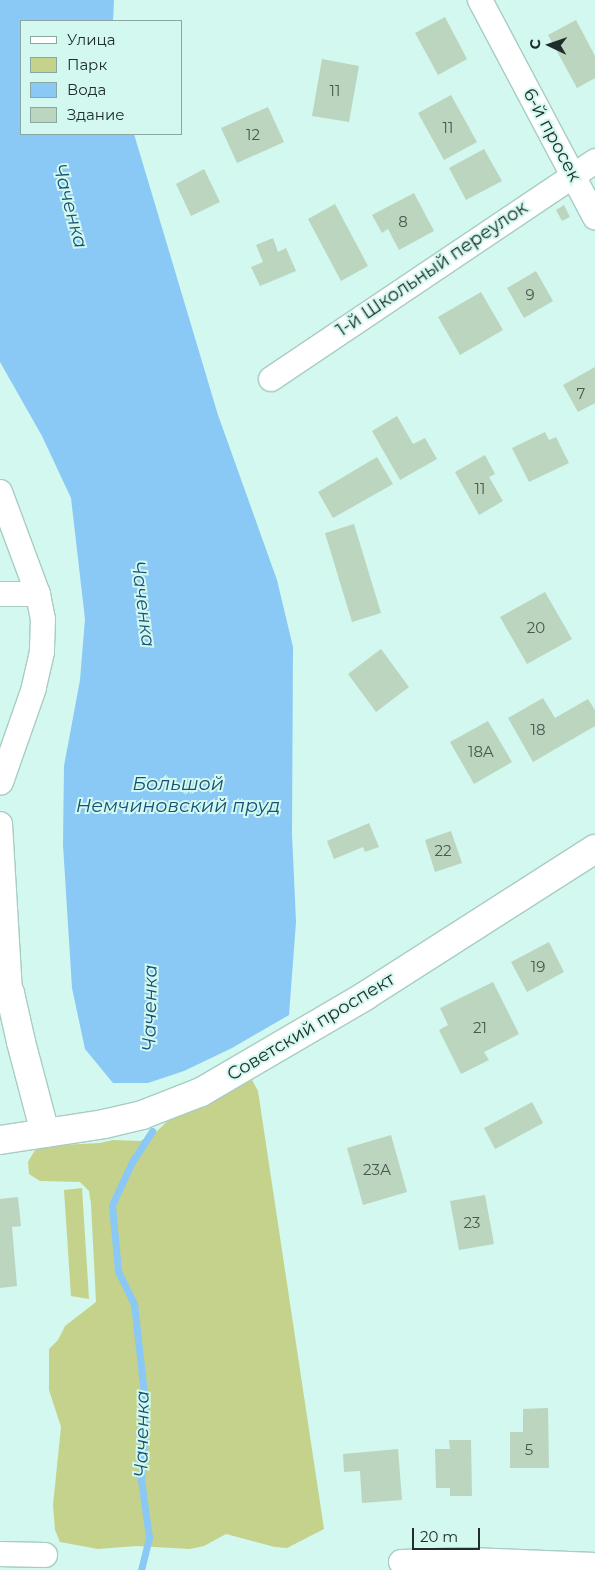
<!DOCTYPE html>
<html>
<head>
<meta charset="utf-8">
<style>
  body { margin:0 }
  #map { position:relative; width:595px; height:1570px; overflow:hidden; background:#d2f8ef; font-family:Montserrat,sans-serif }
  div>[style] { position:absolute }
  .green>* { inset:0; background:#c5d28b }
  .water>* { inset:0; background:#8ac8f5 }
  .stream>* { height:7px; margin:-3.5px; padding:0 3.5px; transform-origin:3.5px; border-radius:3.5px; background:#8ac8f5 }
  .building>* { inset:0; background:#bcd5be }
  .roads { filter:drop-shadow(1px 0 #a8ccc3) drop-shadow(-1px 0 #a8ccc3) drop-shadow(0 1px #a8ccc3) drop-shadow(0 -1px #a8ccc3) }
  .street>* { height:24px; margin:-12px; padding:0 12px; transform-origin:12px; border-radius:12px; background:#fff }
  .secondary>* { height:28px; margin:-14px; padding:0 14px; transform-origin:14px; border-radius:14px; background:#fff }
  span { translate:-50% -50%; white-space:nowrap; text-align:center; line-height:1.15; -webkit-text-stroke:4px #d2f8ef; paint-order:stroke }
  .number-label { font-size:15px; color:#475850 }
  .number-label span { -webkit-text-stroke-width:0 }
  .street-label { font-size:18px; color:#202e2b }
  .water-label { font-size:19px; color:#165176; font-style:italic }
  .legend { position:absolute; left:20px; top:20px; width:162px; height:115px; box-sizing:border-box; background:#d2f8ef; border:1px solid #8ba7a1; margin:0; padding:6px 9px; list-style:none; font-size:15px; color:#202e2b }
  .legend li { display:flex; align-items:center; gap:10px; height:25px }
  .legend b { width:25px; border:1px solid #8ba7a1 }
  .north { position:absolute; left:525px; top:20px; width:50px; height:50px; -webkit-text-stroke:4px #d2f8ef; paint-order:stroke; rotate:273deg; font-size:14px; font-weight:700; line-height:20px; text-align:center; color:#202e2b }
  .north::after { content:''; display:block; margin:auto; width:18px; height:22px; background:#202e2b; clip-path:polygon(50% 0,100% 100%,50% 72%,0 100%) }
  .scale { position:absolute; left:412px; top:1528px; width:68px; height:22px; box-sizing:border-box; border:2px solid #202e2b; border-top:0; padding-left:6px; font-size:15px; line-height:18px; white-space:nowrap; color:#202e2b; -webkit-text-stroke:4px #d2f8ef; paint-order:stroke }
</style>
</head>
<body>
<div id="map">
  <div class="green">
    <div style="clip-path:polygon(252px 1080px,258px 1091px,324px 1529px,287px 1548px,275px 1547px,226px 1534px,204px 1546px,190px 1549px,137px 1546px,98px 1549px,60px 1542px,55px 1530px,53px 1505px,61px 1427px,49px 1390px,49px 1349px,58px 1340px,65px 1326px,96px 1302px,91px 1204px,89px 1191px,80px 1182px,40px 1181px,29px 1174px,28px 1162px,35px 1150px,61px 1145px,100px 1143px,113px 1140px,140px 1141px,153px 1135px,176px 1113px)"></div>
    <div style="clip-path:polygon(82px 1188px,89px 1299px,71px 1296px,64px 1190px)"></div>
  </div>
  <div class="water">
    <div style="clip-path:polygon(0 0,114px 0,113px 21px,21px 21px,21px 134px,134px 134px,218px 415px,277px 580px,293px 647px,292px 834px,296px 922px,289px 1015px,232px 1048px,184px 1071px,148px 1083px,113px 1083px,85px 1049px,72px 988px,63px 845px,64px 766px,80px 680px,85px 619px,71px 498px,42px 436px,0 362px)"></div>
  </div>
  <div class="stream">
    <div style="left:141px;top:1570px;width:34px;rotate:-76deg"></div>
    <div style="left:149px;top:1537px;width:58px;rotate:-98deg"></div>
    <div style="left:141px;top:1480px;width:68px;rotate:-85.8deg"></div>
    <div style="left:146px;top:1412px;width:109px;rotate:-96.3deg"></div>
    <div style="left:134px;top:1304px;width:37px;rotate:-116deg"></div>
    <div style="left:118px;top:1271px;width:66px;rotate:-95.2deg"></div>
    <div style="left:112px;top:1205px;width:47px;rotate:-65.1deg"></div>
    <div style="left:132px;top:1162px;width:37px;rotate:-57deg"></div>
  </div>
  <div class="building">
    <div style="clip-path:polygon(445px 17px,467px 59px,438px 75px,415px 33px)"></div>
    <div style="clip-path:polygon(576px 20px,595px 56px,595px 78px,577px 88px,548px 35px)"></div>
    <div style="clip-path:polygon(322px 59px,359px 66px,349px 122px,312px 116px)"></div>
    <div style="clip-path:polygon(451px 95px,477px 142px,444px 160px,418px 113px)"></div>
    <div style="clip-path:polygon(268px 107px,284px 142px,237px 163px,221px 128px)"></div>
    <div style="clip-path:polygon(484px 149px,502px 181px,466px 200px,449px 168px)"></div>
    <div style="clip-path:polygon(204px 169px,220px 202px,191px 216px,176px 184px)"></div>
    <div style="clip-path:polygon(414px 193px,434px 231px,399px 250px,388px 229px,382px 233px,372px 215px)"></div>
    <div style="clip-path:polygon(335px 204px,368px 266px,341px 281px,308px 219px)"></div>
    <div style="clip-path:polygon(564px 205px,570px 217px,562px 221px,556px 210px)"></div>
    <div style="clip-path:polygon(273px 238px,278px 252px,286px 248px,296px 271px,260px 286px,251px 267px,263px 262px,256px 245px)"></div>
    <div style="clip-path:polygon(536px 271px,553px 301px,524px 318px,507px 288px)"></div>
    <div style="clip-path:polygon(481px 292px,503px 330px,460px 355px,438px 317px)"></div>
    <div style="clip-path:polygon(595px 367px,595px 403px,578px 412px,563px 385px)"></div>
    <div style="clip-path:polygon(397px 416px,413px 444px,425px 438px,437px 459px,400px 480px,372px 431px)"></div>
    <div style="clip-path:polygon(545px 432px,549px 440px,556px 437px,569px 463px,529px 482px,512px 448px)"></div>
    <div style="clip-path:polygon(485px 455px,495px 474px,489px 477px,503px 501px,479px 515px,455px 472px)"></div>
    <div style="clip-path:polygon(377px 457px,393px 484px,333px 518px,318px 492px)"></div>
    <div style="clip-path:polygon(354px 524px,381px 613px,352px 622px,325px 533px)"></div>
    <div style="clip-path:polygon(545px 592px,572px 639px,527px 664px,500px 617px)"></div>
    <div style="clip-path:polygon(381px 649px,409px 687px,376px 712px,348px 674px)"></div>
    <div style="clip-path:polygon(543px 698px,555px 718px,588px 699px,595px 710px,595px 726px,533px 762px,508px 718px)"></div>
    <div style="clip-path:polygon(488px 721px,512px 762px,474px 784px,450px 742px)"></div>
    <div style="clip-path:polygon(369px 823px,379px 847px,365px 852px,363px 847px,334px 859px,327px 841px)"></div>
    <div style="clip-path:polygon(451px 831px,462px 863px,435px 872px,425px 840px)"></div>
    <div style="clip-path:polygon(549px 942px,564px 972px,527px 992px,511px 962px)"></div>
    <div style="clip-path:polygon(493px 982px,519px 1034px,484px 1052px,489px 1060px,461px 1074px,439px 1030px,448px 1025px,440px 1008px)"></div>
    <div style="clip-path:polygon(532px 1102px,543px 1123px,495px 1149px,484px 1128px)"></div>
    <div style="clip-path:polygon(391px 1135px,407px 1192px,363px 1205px,347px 1148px)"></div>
    <div style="clip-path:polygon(485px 1195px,494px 1244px,459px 1250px,450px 1201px)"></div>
    <div style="clip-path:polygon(18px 1197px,21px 1226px,12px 1227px,17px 1286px,0 1288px,0 1199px)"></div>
    <div style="clip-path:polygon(548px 1408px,549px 1468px,510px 1468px,510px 1432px,523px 1432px,523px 1409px)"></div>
    <div style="clip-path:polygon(449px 1440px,471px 1440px,472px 1496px,450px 1496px,450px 1488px,436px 1488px,435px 1449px,450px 1449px)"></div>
    <div style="clip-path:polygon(398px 1449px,402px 1500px,362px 1503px,360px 1471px,344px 1472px,343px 1454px)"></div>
  </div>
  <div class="roads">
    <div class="street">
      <div style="left:480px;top:0;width:246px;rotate:62.1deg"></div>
      <div style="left:271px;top:379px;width:391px;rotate:-33.9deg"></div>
      <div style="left:0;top:492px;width:109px;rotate:69.6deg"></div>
      <div style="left:38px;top:594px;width:25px;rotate:79deg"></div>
      <div style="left:43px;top:619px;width:33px;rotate:92deg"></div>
      <div style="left:42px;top:652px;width:37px;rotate:103deg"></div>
      <div style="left:34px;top:688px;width:100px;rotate:109.3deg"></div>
      <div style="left:0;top:594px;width:38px"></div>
      <div style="left:0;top:824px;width:169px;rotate:86.6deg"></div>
      <div style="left:0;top:1554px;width:45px;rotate:1.3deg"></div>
      <div style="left:401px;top:1562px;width:69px;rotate:-1.7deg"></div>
      <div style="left:470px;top:1560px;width:125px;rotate:2.3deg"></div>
    </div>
    <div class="secondary">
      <div style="left:0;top:993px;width:10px"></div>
      <div style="left:10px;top:993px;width:50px;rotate:77.3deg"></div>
      <div style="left:21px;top:1042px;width:94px;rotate:75.2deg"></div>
      <div style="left:0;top:1140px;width:105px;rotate:-8.7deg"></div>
      <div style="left:104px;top:1124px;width:39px;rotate:-13deg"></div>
      <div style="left:142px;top:1115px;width:63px;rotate:-21.3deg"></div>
      <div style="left:201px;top:1092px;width:190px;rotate:-30.3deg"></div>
      <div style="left:365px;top:996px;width:273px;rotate:-32.6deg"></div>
    </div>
  </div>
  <div class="number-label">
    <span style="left:335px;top:91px">11</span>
    <span style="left:448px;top:128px">11</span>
    <span style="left:253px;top:135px">12</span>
    <span style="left:403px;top:222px">8</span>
    <span style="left:530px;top:295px">9</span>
    <span style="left:581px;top:394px">7</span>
    <span style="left:480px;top:489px">11</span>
    <span style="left:536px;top:628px">20</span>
    <span style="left:538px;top:730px">18</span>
    <span style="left:481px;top:752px">18А</span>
    <span style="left:443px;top:851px">22</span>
    <span style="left:538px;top:967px">19</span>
    <span style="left:480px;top:1028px">21</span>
    <span style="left:377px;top:1170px">23А</span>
    <span style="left:472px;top:1223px">23</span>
    <span style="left:529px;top:1450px">5</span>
  </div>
  <div class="street-label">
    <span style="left:552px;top:135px;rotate:62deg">6-й просек</span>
    <span style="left:432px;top:269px;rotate:-34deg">1-й Школьный переулок</span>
    <span style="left:311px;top:1027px;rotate:-31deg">Советский проспект</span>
  </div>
  <div class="water-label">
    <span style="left:70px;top:206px;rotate:75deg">Чаченка</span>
    <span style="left:143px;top:604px;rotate:83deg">Чаченка</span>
    <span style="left:178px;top:795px">Большой<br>Немчиновский пруд</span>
    <span style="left:150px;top:1008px;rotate:-89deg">Чаченка</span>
    <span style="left:142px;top:1434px;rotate:-89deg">Чаченка</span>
  </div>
  <ul class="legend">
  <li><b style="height:6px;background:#fff"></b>Улица</li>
  <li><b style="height:14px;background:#c5d28b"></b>Парк</li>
  <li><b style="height:14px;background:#8ac8f5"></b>Вода</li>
  <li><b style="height:14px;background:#bcd5be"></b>Здание</li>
  </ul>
  <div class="north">С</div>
  <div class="scale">20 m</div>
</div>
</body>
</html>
